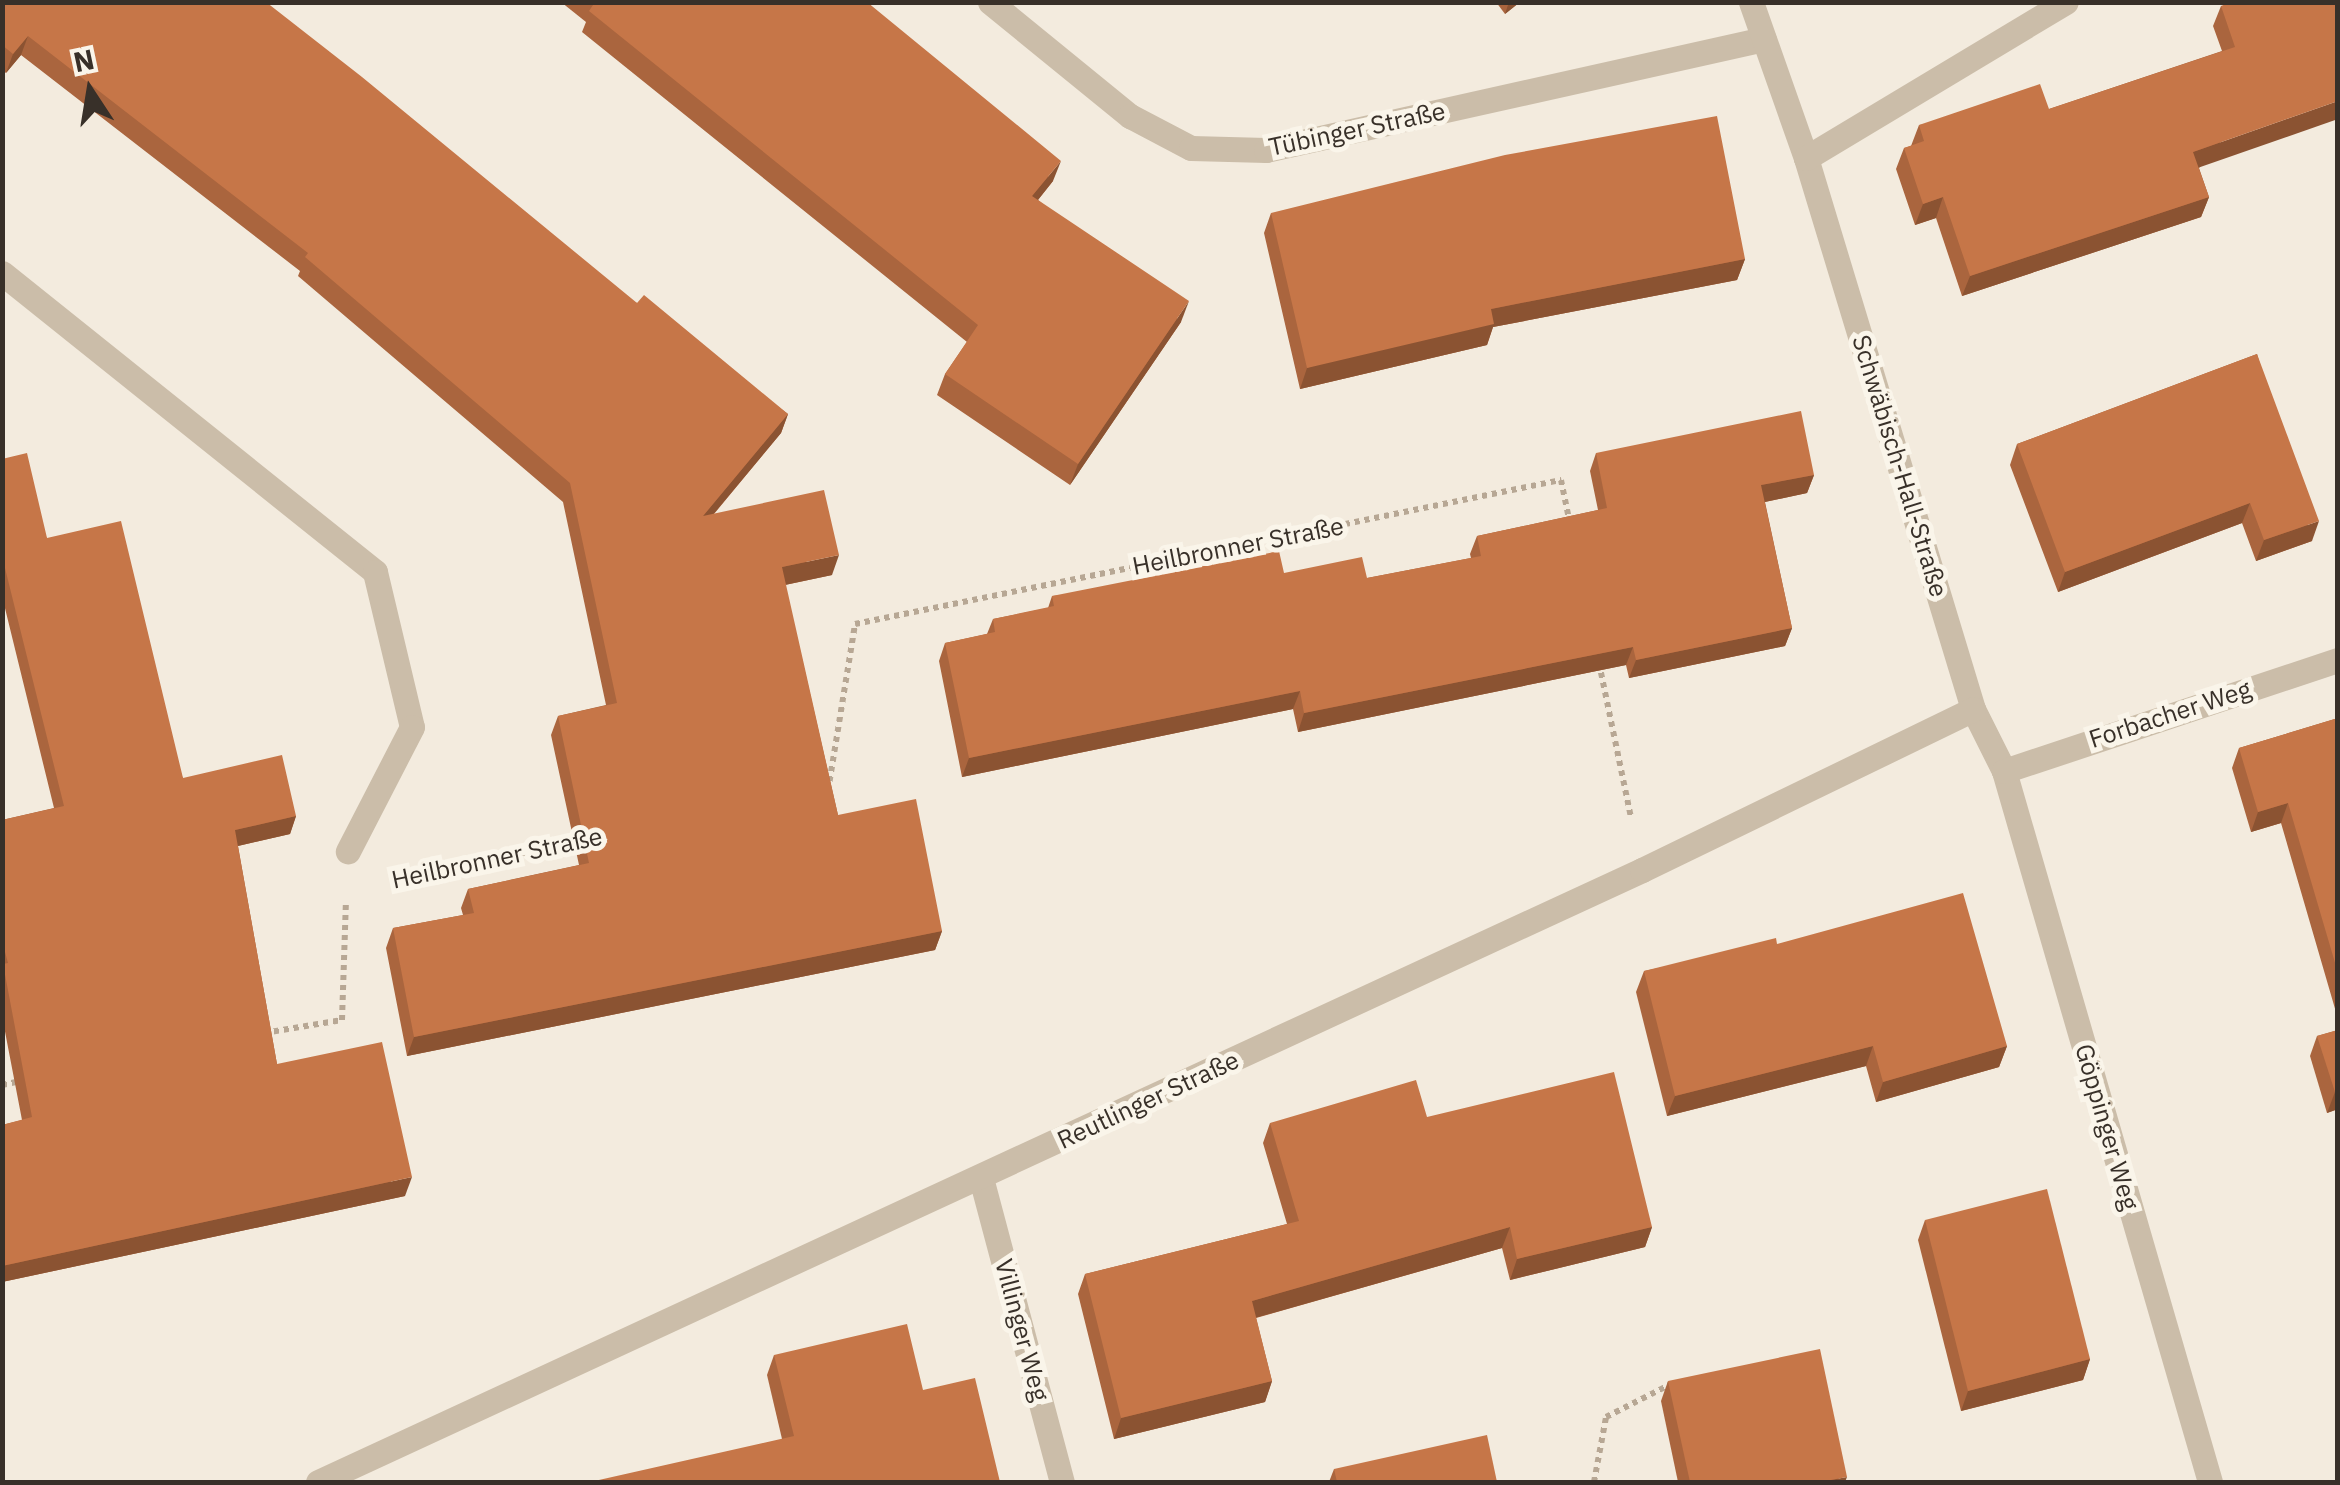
<!DOCTYPE html>
<html>
<head>
<meta charset="utf-8">
<style>
  body { margin:0 }
  #map { position:relative; width:2340px; height:1485px; overflow:hidden; background:#f3ebde; font-family:"IBM Plex Sans",sans-serif }
  div>[style] { position:absolute }
  .path>* { height:6px; margin-top:-3px; transform-origin:0; background:repeating-linear-gradient(90deg,#b7a794 0 5px,transparent 0 10px) }
  .street>* { height:25px; margin:-12.5px; padding:0 12.5px; transform-origin:12.5px; border-radius:12.5px; background:#cbbda9 }
  .wall>* { inset:0; background:#aa653e }
  .shaded-wall>* { inset:0; background:#8b5332 }
  .building>* { inset:0; background:#c67648 }
  span { translate:-50% -50%; white-space:nowrap; text-align:center; line-height:1.15; -webkit-text-stroke:10px #faf5ea; paint-order:stroke }
  .street-label { font-size:25px; color:#383029 }
  .frame { position:absolute; inset:0; border:5px solid #383029; pointer-events:none }
  .north { position:absolute; left:40px; top:40px; width:100px; height:100px; -webkit-text-stroke:8px #faf5ea; paint-order:stroke; rotate:348deg; font-size:28px; font-weight:700; line-height:40px; text-align:center; color:#383029 }
  .north::after { content:''; display:block; margin:auto; width:35px; height:45px; background:#383029; clip-path:polygon(50% 0,100% 100%,50% 72%,0 100%) }
</style>
</head>
<body>
<div id="map">
  <div class="path">
    <div style="left:1599px;top:663px;width:157px;rotate:78.3deg"></div>
    <div style="left:828px;top:791px;width:169px;rotate:-80.8deg"></div>
    <div style="left:855px;top:624px;width:721px;rotate:-11.53deg"></div>
    <div style="left:1561px;top:480px;width:45px;rotate:78.4deg"></div>
    <div style="left:392px;top:880px;width:192px;rotate:-11.7deg"></div>
    <div style="left:264px;top:1033px;width:79px;rotate:-9.5deg"></div>
    <div style="left:342px;top:1020px;width:118px;rotate:-88.1deg"></div>
    <div style="left:2px;top:1085px;width:19px;rotate:-12deg"></div>
    <div style="left:1594px;top:1482px;width:66px;rotate:-79.5deg"></div>
    <div style="left:1606px;top:1417px;width:71px;rotate:-26.9deg"></div>
  </div>
  <div class="street">
    <div style="left:990px;top:2px;width:181px;rotate:39.2deg"></div>
    <div style="left:1130px;top:116px;width:69px;rotate:27.7deg"></div>
    <div style="left:1191px;top:148px;width:75px;rotate:1.5deg"></div>
    <div style="left:1266px;top:150px;width:510px;rotate:-12.57deg"></div>
    <div style="left:1751px;top:2px;width:165px;rotate:70.6deg"></div>
    <div style="left:1806px;top:158px;width:576px;rotate:73.14deg"></div>
    <div style="left:1973px;top:709px;width:69px;rotate:63.4deg"></div>
    <div style="left:2004px;top:771px;width:740px;rotate:73.84deg"></div>
    <div style="left:1806px;top:158px;width:303px;rotate:-31deg"></div>
    <div style="left:2px;top:273px;width:478px;rotate:38.7deg"></div>
    <div style="left:375px;top:572px;width:159px;rotate:76.6deg"></div>
    <div style="left:412px;top:727px;width:140px;rotate:117.3deg"></div>
    <div style="left:2004px;top:771px;width:352px;rotate:-18.4deg"></div>
    <div style="left:981px;top:1178px;width:315px;rotate:75.1deg"></div>
    <div style="left:318px;top:1482px;width:1459px;rotate:-24.81deg"></div>
    <div style="left:1642px;top:870px;width:368px;rotate:-25.9deg"></div>
  </div>
  <div class="wall">
    <div style="clip-path:polygon(2px 2px,637px 303px,788px 414px,781px 433px,714px 514px,832px 575px,785px 585px,838px 815px,942px 931px,935px 950px,407px 1056px,386px 948px,393px 928px,463px 915px,461px 908px,468px 889px,579px 865px,551px 735px,558px 716px,606px 705px,563px 502px,298px 276px,300px 271px,21px 55px,6px 73px,2px 70px)"></div>
    <div style="clip-path:polygon(561px 2px,867px 2px,1053px 181px,1038px 200px,1181px 322px,1070px 485px,937px 395px,945px 374px,967px 342px,582px 32px,586px 22px)"></div>
    <div style="clip-path:polygon(1496px 2px,1520px 2px,1505px 14px)"></div>
    <div style="clip-path:polygon(2338px 2px,2199px 168px,2209px 197px,2201px 217px,1962px 296px,1936px 218px,1915px 225px,1896px 169px,1904px 148px,1911px 146px,1919px 125px,2049px 109px,2222px 51px,2213px 26px,2221px 6px)"></div>
    <div style="clip-path:polygon(1271px 213px,1745px 259px,1737px 280px,1493px 327px,1487px 345px,1300px 389px,1264px 233px)"></div>
    <div style="clip-path:polygon(2257px 354px,2312px 541px,2256px 561px,2242px 523px,2058px 592px,2010px 465px,2017px 444px)"></div>
    <div style="clip-path:polygon(1596px 453px,1814px 475px,1807px 493px,1765px 502px,1792px 628px,1785px 646px,1629px 678px,1626px 665px,1298px 732px,1293px 709px,962px 777px,939px 661px,945px 643px,987px 634px,993px 619px,1048px 608px,1052px 596px,1284px 573px,1367px 578px,1471px 558px,1470px 554px,1477px 536px,1598px 510px,1590px 471px)"></div>
    <div style="clip-path:polygon(2px 459px,183px 778px,296px 816px,290px 834px,238px 846px,277px 1064px,405px 1196px,2px 1282px,2px 1125px,22px 1120px,2px 1016px,2px 820px,54px 808px,2px 596px)"></div>
    <div style="clip-path:polygon(2338px 718px,2338px 1019px,2281px 823px,2251px 832px,2232px 768px,2239px 748px)"></div>
    <div style="clip-path:polygon(1777px 944px,2007px 1046px,1999px 1067px,1876px 1102px,1866px 1066px,1667px 1116px,1636px 992px,1644px 971px)"></div>
    <div style="clip-path:polygon(2338px 1030px,2338px 1109px,2327px 1113px,2310px 1056px,2317px 1036px)"></div>
    <div style="clip-path:polygon(1427px 1117px,1652px 1227px,1645px 1247px,1510px 1280px,1502px 1248px,1256px 1318px,1272px 1381px,1265px 1402px,1114px 1439px,1078px 1294px,1085px 1274px,1287px 1224px,1263px 1143px,1270px 1123px)"></div>
    <div style="clip-path:polygon(1925px 1220px,2090px 1359px,2083px 1380px,1961px 1411px,1918px 1240px)"></div>
    <div style="clip-path:polygon(774px 1355px,923px 1390px,1000px 1482px,782px 1439px,767px 1375px)"></div>
    <div style="clip-path:polygon(1668px 1381px,1845px 1482px,1678px 1482px,1661px 1401px)"></div>
    <div style="clip-path:polygon(1334px 1469px,1497px 1482px,1329px 1482px)"></div>
  </div>
  <div class="shaded-wall">
    <div style="clip-path:polygon(1509px 2px,1520px 2px,1505px 14px)"></div>
    <div style="clip-path:polygon(28px 36px,21px 55px,6px 73px,13px 54px)"></div>
    <div style="clip-path:polygon(2338px 101px,2338px 119px,2186px 172px,2193px 152px)"></div>
    <div style="clip-path:polygon(1061px 161px,1053px 181px,1025px 216px,1032px 196px)"></div>
    <div style="clip-path:polygon(1943px 197px,1936px 218px,1915px 225px,1923px 204px)"></div>
    <div style="clip-path:polygon(2209px 197px,2201px 217px,1962px 296px,1970px 276px)"></div>
    <div style="clip-path:polygon(1745px 259px,1737px 280px,1493px 327px,1487px 345px,1300px 389px,1307px 368px,1491px 309px)"></div>
    <div style="clip-path:polygon(1189px 301px,1181px 322px,1070px 485px,1078px 464px)"></div>
    <div style="clip-path:polygon(788px 414px,781px 433px,696px 535px,703px 516px)"></div>
    <div style="clip-path:polygon(1814px 475px,1807px 493px,1755px 504px,1761px 485px)"></div>
    <div style="clip-path:polygon(2250px 503px,2242px 523px,2058px 592px,2065px 572px)"></div>
    <div style="clip-path:polygon(2319px 521px,2312px 541px,2256px 561px,2264px 540px)"></div>
    <div style="clip-path:polygon(839px 555px,832px 575px,775px 587px,782px 567px)"></div>
    <div style="clip-path:polygon(1792px 628px,1785px 646px,1629px 678px,1636px 660px)"></div>
    <div style="clip-path:polygon(1633px 647px,1626px 665px,1298px 732px,1304px 713px)"></div>
    <div style="clip-path:polygon(1300px 691px,1293px 709px,962px 777px,969px 758px)"></div>
    <div style="clip-path:polygon(2288px 803px,2281px 823px,2251px 832px,2258px 812px)"></div>
    <div style="clip-path:polygon(296px 816px,290px 834px,229px 848px,235px 830px)"></div>
    <div style="clip-path:polygon(942px 931px,935px 950px,407px 1056px,414px 1037px)"></div>
    <div style="clip-path:polygon(1873px 1046px,1866px 1066px,1667px 1116px,1675px 1096px)"></div>
    <div style="clip-path:polygon(2007px 1046px,1999px 1067px,1876px 1102px,1883px 1082px)"></div>
    <div style="clip-path:polygon(2338px 1091px,2338px 1109px,2327px 1113px,2335px 1092px)"></div>
    <div style="clip-path:polygon(412px 1177px,405px 1196px,2px 1282px,2px 1266px)"></div>
    <div style="clip-path:polygon(1510px 1227px,1502px 1248px,1244px 1321px,1252px 1301px)"></div>
    <div style="clip-path:polygon(1652px 1227px,1645px 1247px,1510px 1280px,1517px 1259px)"></div>
    <div style="clip-path:polygon(2090px 1359px,2083px 1380px,1961px 1411px,1968px 1391px)"></div>
    <div style="clip-path:polygon(1272px 1381px,1265px 1402px,1114px 1439px,1121px 1418px)"></div>
    <div style="clip-path:polygon(1847px 1477px,1845px 1482px,1820px 1482px)"></div>
  </div>
  <div class="building">
    <div style="clip-path:polygon(2px 2px,266px 2px,362px 77px,637px 303px,644px 295px,788px 414px,703px 516px,824px 490px,839px 555px,782px 567px,838px 815px,916px 799px,942px 931px,414px 1037px,393px 928px,474px 913px,468px 889px,589px 863px,558px 716px,617px 703px,570px 483px,305px 257px,308px 253px,28px 36px,13px 54px,2px 45px)"></div>
    <div style="clip-path:polygon(595px 2px,867px 2px,1061px 161px,1032px 196px,1189px 301px,1078px 464px,945px 374px,978px 325px,589px 11px)"></div>
    <div style="clip-path:polygon(2231px 2px,2338px 2px,2338px 101px,2193px 152px,2209px 197px,1970px 276px,1943px 197px,1923px 204px,1904px 148px,1924px 141px,1919px 125px,2040px 84px,2049px 109px,2235px 47px,2221px 6px)"></div>
    <div style="clip-path:polygon(1717px 116px,1745px 259px,1491px 309px,1494px 324px,1307px 368px,1271px 213px,1505px 155px)"></div>
    <div style="clip-path:polygon(2257px 354px,2319px 521px,2264px 540px,2250px 503px,2065px 572px,2017px 444px)"></div>
    <div style="clip-path:polygon(1801px 411px,1814px 475px,1761px 485px,1792px 628px,1636px 660px,1633px 647px,1304px 713px,1300px 691px,969px 758px,945px 643px,995px 632px,993px 619px,1054px 606px,1052px 596px,1279px 551px,1284px 573px,1362px 557px,1367px 578px,1481px 556px,1477px 536px,1607px 508px,1596px 453px)"></div>
    <div style="clip-path:polygon(27px 453px,47px 538px,121px 521px,183px 778px,282px 755px,296px 816px,235px 830px,277px 1064px,382px 1042px,412px 1177px,2px 1266px,2px 1125px,32px 1117px,3px 964px,8px 963px,2px 941px,2px 820px,64px 806px,2px 556px,2px 459px)"></div>
    <div style="clip-path:polygon(2338px 718px,2338px 973px,2288px 803px,2258px 812px,2239px 748px)"></div>
    <div style="clip-path:polygon(1963px 893px,2007px 1046px,1883px 1082px,1873px 1046px,1675px 1096px,1644px 971px,1776px 938px,1777px 944px)"></div>
    <div style="clip-path:polygon(2338px 1030px,2338px 1091px,2335px 1092px,2317px 1036px)"></div>
    <div style="clip-path:polygon(1614px 1072px,1652px 1227px,1517px 1259px,1510px 1227px,1252px 1301px,1272px 1381px,1121px 1418px,1085px 1274px,1299px 1221px,1270px 1123px,1416px 1080px,1427px 1117px)"></div>
    <div style="clip-path:polygon(2047px 1189px,2090px 1359px,1968px 1391px,1925px 1220px)"></div>
    <div style="clip-path:polygon(907px 1324px,923px 1390px,975px 1378px,1000px 1482px,590px 1482px,794px 1436px,774px 1355px)"></div>
    <div style="clip-path:polygon(1820px 1349px,1847px 1477px,1820px 1482px,1690px 1482px,1668px 1381px)"></div>
    <div style="clip-path:polygon(1487px 1435px,1497px 1482px,1337px 1482px,1334px 1469px)"></div>
  </div>
  <div class="street-label">
    <span style="left:1357px;top:129px;rotate:-12deg">Tübinger Straße</span>
    <span style="left:1900px;top:466px;rotate:73deg">Schwäbisch-Hall-Straße</span>
    <span style="left:1238px;top:546px;rotate:-11deg">Heilbronner Straße</span>
    <span style="left:2170px;top:714px;rotate:-18deg">Forbacher Weg</span>
    <span style="left:497px;top:858px;rotate:-12deg">Heilbronner Straße</span>
    <span style="left:1148px;top:1100px;rotate:-25deg">Reutlinger Straße</span>
    <span style="left:2107px;top:1127px;rotate:74deg">Göppinger Weg</span>
    <span style="left:1022px;top:1330px;rotate:75deg">Villinger Weg</span>
  </div>
  <div class="frame"></div>
  <div class="north">N</div>
</div>
</body>
</html>
